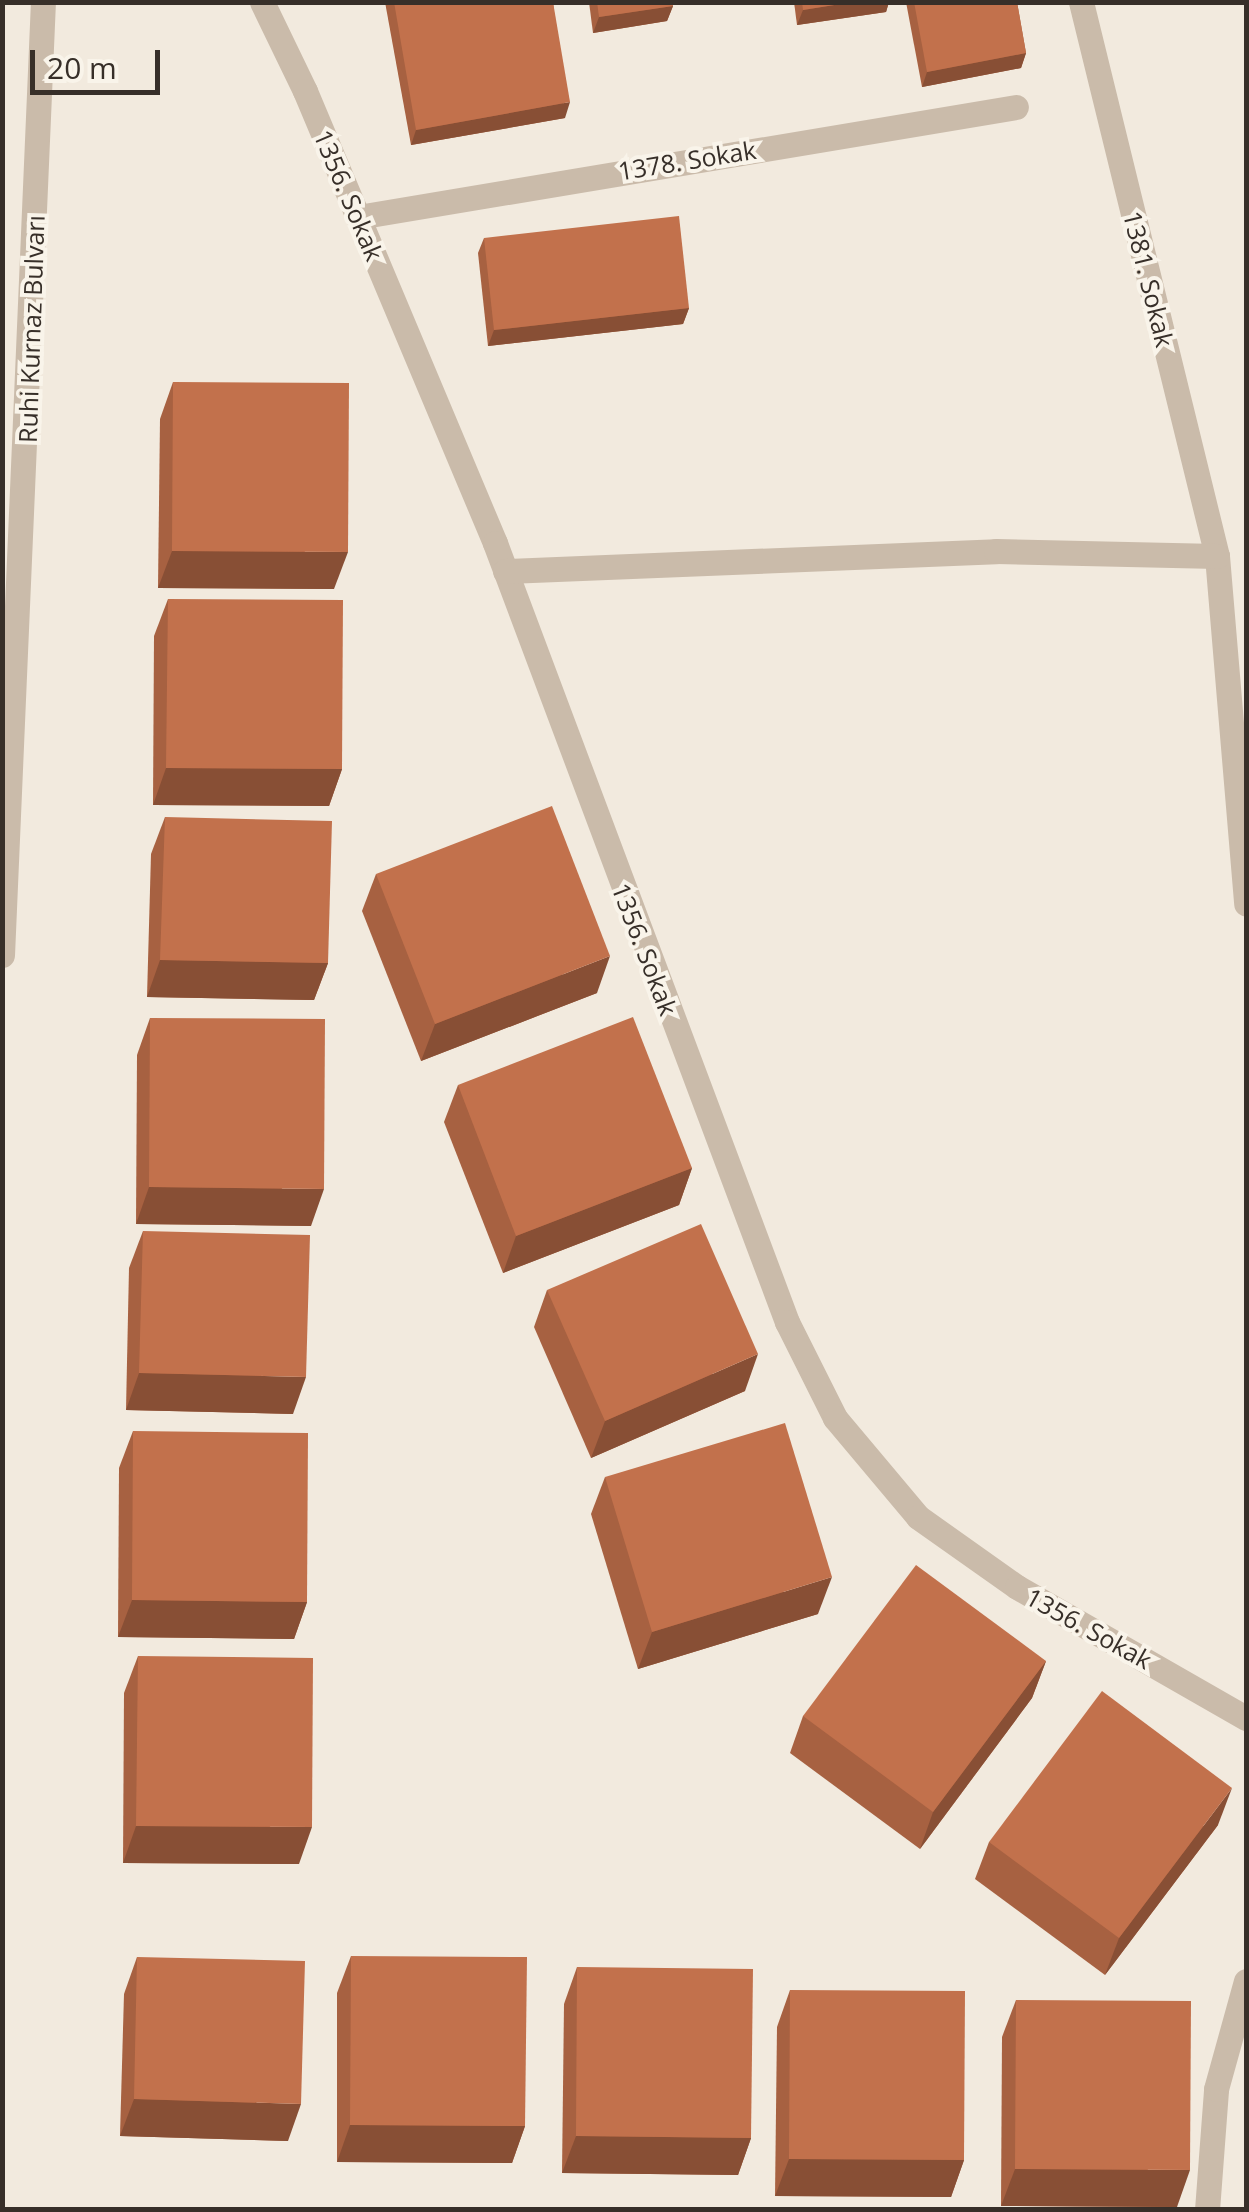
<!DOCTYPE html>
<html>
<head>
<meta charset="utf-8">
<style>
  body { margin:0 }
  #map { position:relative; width:1249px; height:2212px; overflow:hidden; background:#f2eade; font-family:"Open Sans",sans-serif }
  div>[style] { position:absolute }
  .minor>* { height:25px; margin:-12.5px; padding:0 12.5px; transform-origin:12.5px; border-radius:12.5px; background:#cabbaa }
  .tertiary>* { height:25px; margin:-12.5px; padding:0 12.5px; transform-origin:12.5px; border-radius:12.5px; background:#cabbaa }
  .wall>* { inset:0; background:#a76141 }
  .shaded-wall>* { inset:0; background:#884f35 }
  .building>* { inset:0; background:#c2714c }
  span { translate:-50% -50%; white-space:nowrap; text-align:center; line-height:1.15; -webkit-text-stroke:8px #f9f4ea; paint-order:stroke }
  .street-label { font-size:25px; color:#372f29 }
  .frame { position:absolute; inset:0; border:5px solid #372f29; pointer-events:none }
  .scale { position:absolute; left:30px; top:50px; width:130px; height:45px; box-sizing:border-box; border:5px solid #372f29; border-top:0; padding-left:12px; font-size:30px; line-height:35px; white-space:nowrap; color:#372f29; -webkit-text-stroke:8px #f9f4ea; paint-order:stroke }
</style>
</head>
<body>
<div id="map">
  <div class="minor">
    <div style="left:262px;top:2px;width:99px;rotate:64.2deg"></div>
    <div style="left:305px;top:91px;width:490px;rotate:67.2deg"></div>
    <div style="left:495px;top:543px;width:832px;rotate:69.45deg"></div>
    <div style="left:787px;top:1322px;width:107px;rotate:63.4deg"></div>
    <div style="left:835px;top:1418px;width:129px;rotate:50deg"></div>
    <div style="left:918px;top:1517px;width:121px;rotate:35.3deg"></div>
    <div style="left:1017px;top:1587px;width:264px;rotate:29.8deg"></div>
    <div style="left:1081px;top:2px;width:570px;rotate:76.21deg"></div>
    <div style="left:1217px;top:556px;width:349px;rotate:85.2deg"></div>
    <div style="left:358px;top:217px;width:667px;rotate:-9.49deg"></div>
    <div style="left:505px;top:571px;width:491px;rotate:-2.3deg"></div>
    <div style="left:996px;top:551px;width:221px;rotate:1.3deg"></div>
    <div style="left:1207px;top:2210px;width:121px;rotate:-85.7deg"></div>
    <div style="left:1216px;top:2089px;width:112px;rotate:-74.5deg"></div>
  </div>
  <div class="tertiary">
    <div style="left:2px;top:955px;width:954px;rotate:-87.54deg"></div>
  </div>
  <div class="wall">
    <div style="clip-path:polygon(385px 2px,553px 2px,565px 118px,411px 145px)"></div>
    <div style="clip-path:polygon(589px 2px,672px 2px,673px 6px,667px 21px,593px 33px)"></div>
    <div style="clip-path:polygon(794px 2px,889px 2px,886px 12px,797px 25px)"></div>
    <div style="clip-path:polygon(906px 2px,1017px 2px,1026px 53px,1021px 68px,922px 87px)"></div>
    <div style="clip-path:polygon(484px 238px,689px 308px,683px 324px,488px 346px,478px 253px)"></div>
    <div style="clip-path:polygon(173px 382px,334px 589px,158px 588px,160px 419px)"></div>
    <div style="clip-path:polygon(168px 599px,342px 769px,329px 806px,153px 805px,154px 636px)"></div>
    <div style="clip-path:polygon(165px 817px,328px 963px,314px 1000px,147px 997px,151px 854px)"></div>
    <div style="clip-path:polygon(376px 874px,597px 993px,421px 1061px,362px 911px)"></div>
    <div style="clip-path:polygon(150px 1018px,311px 1226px,136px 1224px,137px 1055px)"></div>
    <div style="clip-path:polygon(458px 1085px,692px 1168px,679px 1205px,503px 1273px,444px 1122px)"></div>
    <div style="clip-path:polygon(143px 1231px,293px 1414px,126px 1410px,129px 1268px)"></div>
    <div style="clip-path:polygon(547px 1290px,745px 1391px,591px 1458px,534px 1327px)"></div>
    <div style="clip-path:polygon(133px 1431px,307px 1602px,294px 1639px,118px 1637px,119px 1468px)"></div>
    <div style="clip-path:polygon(605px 1477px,818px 1614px,638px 1669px,591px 1514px)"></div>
    <div style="clip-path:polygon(138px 1656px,299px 1864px,123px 1863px,124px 1693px)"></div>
    <div style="clip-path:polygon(1046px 1661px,1032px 1698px,920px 1849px,790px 1753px,803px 1716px)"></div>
    <div style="clip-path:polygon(1218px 1825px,1105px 1975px,975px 1879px,989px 1842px)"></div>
    <div style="clip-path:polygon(351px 1956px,525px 2126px,512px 2163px,337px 2162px,337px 1993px)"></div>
    <div style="clip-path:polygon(137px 1957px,288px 2141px,120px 2136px,124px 1994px)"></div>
    <div style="clip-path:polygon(577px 1967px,751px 2138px,738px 2175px,562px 2173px,564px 2004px)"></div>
    <div style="clip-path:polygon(790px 1990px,964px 2160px,951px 2197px,775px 2196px,777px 2027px)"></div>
    <div style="clip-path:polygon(1016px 2000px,1177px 2207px,1001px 2206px,1002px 2037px)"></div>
  </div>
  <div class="shaded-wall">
    <div style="clip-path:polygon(853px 2px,889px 2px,886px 12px,797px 25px,803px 10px)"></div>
    <div style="clip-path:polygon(673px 6px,667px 21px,593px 33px,599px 17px)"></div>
    <div style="clip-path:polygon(1026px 53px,1021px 68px,922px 87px,927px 72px)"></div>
    <div style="clip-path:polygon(570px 102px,565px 118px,411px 145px,416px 130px)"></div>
    <div style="clip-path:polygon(689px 308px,683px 324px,488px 346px,494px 330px)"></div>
    <div style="clip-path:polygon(172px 551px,348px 552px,334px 589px,158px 588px)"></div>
    <div style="clip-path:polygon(166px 768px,342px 769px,329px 806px,153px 805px)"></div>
    <div style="clip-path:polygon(610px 956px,597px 993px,421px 1061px,435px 1024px)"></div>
    <div style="clip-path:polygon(160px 960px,328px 963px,314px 1000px,147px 997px)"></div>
    <div style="clip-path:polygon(692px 1168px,679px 1205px,503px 1273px,516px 1236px)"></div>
    <div style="clip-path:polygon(149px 1187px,324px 1189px,311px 1226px,136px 1224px)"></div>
    <div style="clip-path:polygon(758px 1354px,745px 1391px,591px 1458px,605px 1421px)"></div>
    <div style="clip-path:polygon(139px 1373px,306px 1377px,293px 1414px,126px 1410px)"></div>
    <div style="clip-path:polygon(832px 1577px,818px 1614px,638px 1669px,652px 1632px)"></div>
    <div style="clip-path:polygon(132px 1600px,307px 1602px,294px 1639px,118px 1637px)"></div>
    <div style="clip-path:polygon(1046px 1661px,1032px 1698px,920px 1849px,933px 1812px)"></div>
    <div style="clip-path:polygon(1232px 1788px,1218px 1825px,1105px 1975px,1119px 1938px)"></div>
    <div style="clip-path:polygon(136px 1826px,312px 1827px,299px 1864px,123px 1863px)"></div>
    <div style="clip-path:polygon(134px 2099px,301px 2104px,288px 2141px,120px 2136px)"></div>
    <div style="clip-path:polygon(350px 2125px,525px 2126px,512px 2163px,337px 2162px)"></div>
    <div style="clip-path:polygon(576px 2136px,751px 2138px,738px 2175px,562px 2173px)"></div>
    <div style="clip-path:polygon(789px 2159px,964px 2160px,951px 2197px,775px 2196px)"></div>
    <div style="clip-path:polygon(1015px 2169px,1190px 2170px,1177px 2207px,1001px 2206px)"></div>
  </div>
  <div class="building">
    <div style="clip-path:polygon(394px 2px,553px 2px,570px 102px,416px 130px)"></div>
    <div style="clip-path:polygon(597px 2px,672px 2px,673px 6px,599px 17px)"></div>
    <div style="clip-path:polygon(802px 2px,853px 2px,803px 10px)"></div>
    <div style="clip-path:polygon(914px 2px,1017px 2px,1026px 53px,927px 72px)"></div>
    <div style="clip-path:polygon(679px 216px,689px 308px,494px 330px,484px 238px)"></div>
    <div style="clip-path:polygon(173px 382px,349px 383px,348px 552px,172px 551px)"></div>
    <div style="clip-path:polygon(168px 599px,343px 600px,342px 769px,166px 768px)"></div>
    <div style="clip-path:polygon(552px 806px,610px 956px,435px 1024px,376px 874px)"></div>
    <div style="clip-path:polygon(165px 817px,332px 821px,328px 963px,160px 960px)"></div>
    <div style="clip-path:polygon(633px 1017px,692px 1168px,516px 1236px,458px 1085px)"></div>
    <div style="clip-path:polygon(150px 1018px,325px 1019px,324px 1189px,149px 1187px)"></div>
    <div style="clip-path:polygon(701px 1224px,758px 1354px,605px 1421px,547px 1290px)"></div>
    <div style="clip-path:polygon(143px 1231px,310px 1235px,306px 1377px,139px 1373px)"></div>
    <div style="clip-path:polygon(785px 1423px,832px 1577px,652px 1632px,605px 1477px)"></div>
    <div style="clip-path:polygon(133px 1431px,308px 1433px,307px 1602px,132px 1600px)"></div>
    <div style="clip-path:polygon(916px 1565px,1046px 1661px,933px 1812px,803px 1716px)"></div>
    <div style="clip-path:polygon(138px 1656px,313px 1658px,312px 1827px,136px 1826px)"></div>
    <div style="clip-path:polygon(1102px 1691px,1232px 1788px,1119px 1938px,989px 1842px)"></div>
    <div style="clip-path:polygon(351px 1956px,527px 1957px,525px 2126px,350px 2125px)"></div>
    <div style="clip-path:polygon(137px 1957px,305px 1961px,301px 2104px,134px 2099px)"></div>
    <div style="clip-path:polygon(577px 1967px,753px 1969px,751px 2138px,576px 2136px)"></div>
    <div style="clip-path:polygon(790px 1990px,965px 1991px,964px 2160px,789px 2159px)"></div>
    <div style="clip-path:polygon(1016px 2000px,1191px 2001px,1190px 2170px,1015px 2169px)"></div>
  </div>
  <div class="street-label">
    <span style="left:687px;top:160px;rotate:-9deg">1378. Sokak</span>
    <span style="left:349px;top:195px;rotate:67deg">1356. Sokak</span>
    <span style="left:1149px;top:279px;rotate:76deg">1381. Sokak</span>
    <span style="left:31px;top:329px;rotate:-88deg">Ruhi Kurnaz Bulvarı</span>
    <span style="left:645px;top:949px;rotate:69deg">1356. Sokak</span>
    <span style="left:1089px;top:1628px;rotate:29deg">1356. Sokak</span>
  </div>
  <div class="frame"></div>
  <div class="scale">20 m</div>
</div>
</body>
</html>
